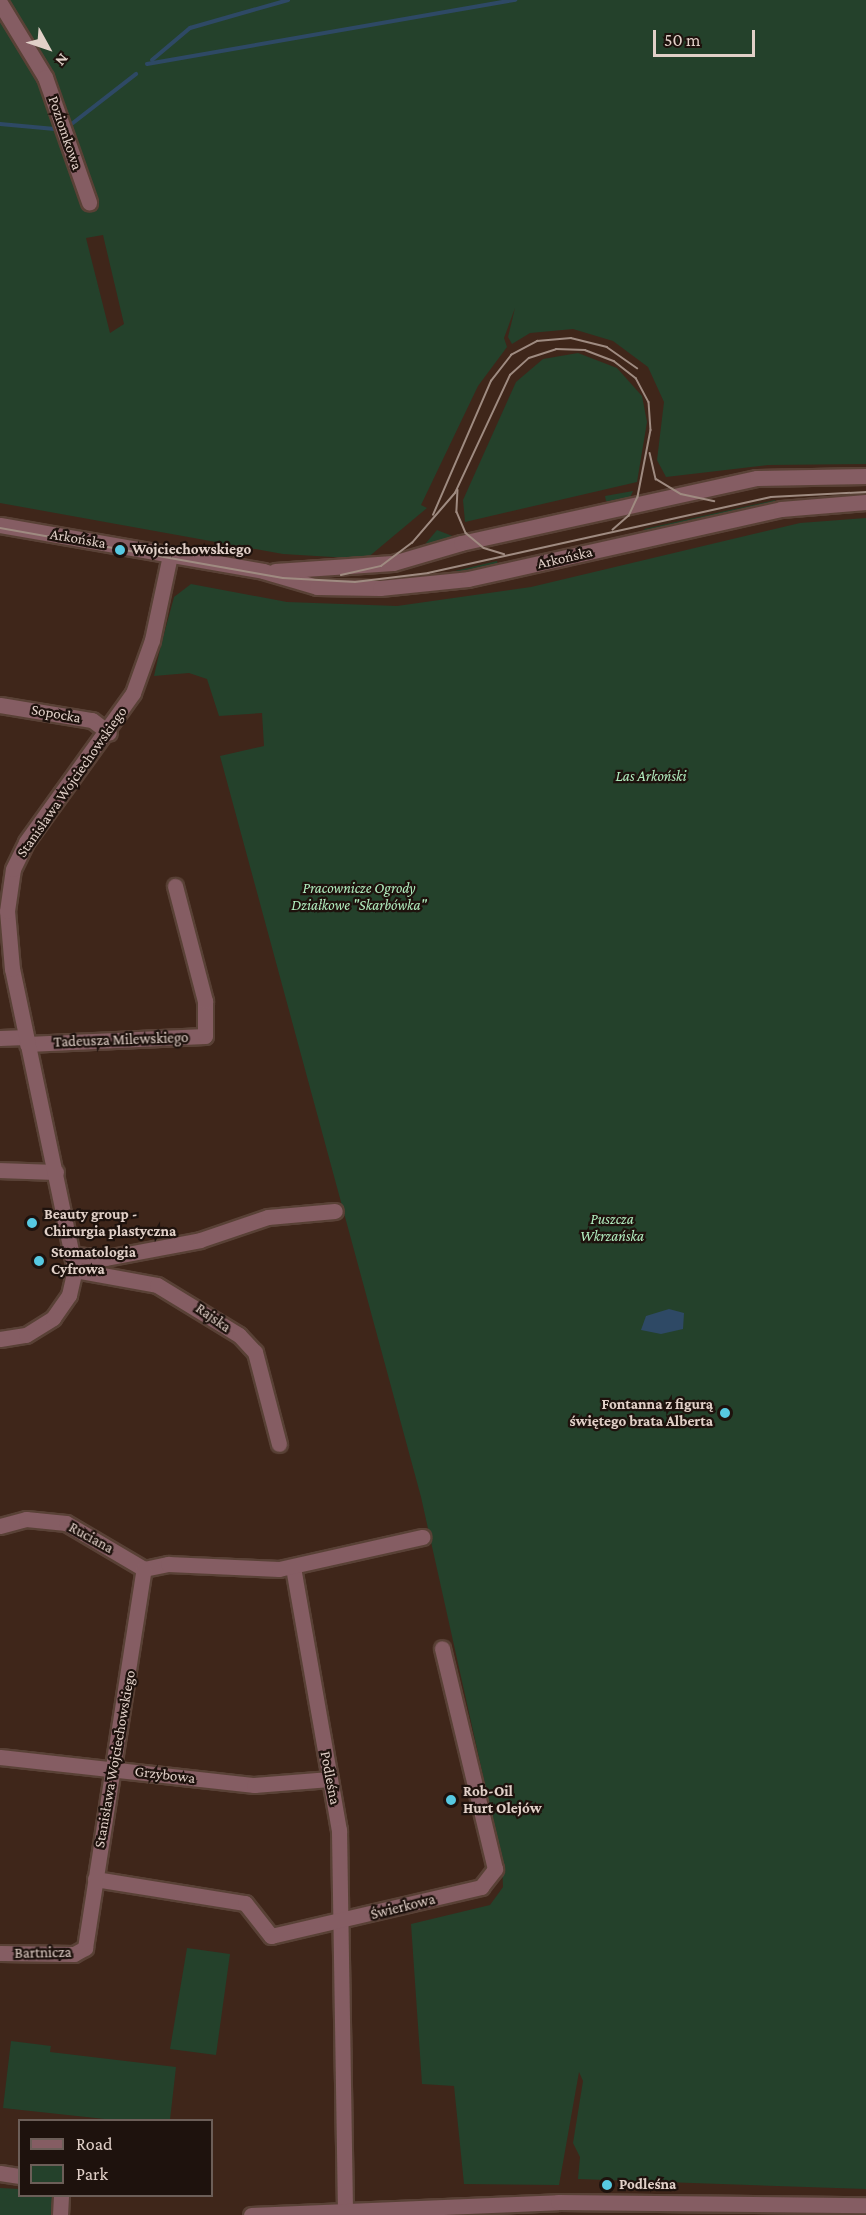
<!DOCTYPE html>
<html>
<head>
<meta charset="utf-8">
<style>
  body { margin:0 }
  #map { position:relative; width:866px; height:2215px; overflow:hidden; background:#3f261a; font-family:"Crimson Pro",serif }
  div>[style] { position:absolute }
  .green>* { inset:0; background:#24412b }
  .water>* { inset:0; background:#2e4965 }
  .stream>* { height:4px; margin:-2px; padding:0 2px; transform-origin:2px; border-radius:2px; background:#2e4965 }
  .roads { filter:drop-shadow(2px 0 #594136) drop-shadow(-2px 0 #594136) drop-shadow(0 2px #594136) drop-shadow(0 -2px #594136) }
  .minor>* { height:15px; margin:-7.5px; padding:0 7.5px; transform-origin:7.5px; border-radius:7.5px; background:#855d63 }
  .tram>* { height:1.5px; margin:-0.75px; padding:0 0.75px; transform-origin:0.75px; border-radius:0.75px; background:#9f8b81 }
  .dots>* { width:16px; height:16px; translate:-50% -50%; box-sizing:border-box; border:3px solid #1e120d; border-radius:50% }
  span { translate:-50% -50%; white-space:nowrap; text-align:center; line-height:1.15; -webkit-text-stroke:4.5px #1e120d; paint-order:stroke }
  .street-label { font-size:15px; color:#e1d0c8 }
  .poi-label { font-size:15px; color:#e1d0c8; font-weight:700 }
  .left { translate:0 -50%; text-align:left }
  .right { translate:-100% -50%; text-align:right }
  .park-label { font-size:15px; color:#b1ecbe; font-style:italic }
  .legend { position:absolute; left:18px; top:2119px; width:195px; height:78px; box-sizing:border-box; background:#1e120d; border:2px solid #6c5e58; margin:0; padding:8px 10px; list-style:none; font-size:18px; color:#e1d0c8 }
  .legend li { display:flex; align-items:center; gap:12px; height:30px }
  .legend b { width:30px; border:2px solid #6c5e58 }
  .north { position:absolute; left:18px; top:18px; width:60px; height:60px; -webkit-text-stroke:4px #1e120d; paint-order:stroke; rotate:130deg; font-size:16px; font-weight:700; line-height:24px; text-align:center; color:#e1d0c8 }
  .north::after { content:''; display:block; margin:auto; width:21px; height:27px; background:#e1d0c8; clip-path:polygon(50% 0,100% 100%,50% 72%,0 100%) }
  .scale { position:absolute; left:653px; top:30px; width:102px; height:27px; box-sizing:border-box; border:3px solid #e1d0c8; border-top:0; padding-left:8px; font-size:18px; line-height:21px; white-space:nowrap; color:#e1d0c8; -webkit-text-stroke:4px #1e120d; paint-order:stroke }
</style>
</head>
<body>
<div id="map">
  <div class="green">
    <div style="clip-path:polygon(evenodd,0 0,866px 0,866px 464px,768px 465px,666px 477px,657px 460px,664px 402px,648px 367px,613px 341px,573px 329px,530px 333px,512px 344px,508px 337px,515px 308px,504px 338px,507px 347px,478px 386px,421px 505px,427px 508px,366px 559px,283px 554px,0 503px,0 0,103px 235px,124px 324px,110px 333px,86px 238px,103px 235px)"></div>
    <div style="clip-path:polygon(578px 353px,617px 368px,642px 396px,647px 422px,637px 482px,465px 522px,463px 500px,516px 382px,543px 359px)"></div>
    <div style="clip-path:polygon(633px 491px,629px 500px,606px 501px,605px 496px)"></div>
    <div style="clip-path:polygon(775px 500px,776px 503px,645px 532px,644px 529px)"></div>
    <div style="clip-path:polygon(866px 518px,866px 2189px,578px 2179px,580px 2157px,573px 2143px,583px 2081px,579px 2072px,559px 2185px,464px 2184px,454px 2086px,422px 2084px,411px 1924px,490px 1905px,503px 1887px,502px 1861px,421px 1497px,220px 756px,264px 746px,262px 713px,219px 716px,207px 679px,189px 673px,154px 676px,161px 645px,174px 597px,191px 584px,287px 602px,397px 606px,531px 587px,800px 523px)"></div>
    <div style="clip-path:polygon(437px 530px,460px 539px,421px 549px)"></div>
    <div style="clip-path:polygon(497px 561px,498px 565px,438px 575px)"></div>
    <div style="clip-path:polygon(187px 1948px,230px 1954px,216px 2055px,170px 2049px)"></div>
    <div style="clip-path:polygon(11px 2041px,51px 2046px,50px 2052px,176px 2067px,170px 2120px,114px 2120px,3px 2108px)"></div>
    <div style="clip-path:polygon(0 2188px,19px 2189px,20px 2196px,53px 2196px,52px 2215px,0 2215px)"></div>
  </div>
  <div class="water">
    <div style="clip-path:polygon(669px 1309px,684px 1313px,683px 1329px,661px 1334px,641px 1330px,646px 1316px)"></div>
  </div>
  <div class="stream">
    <div style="left:152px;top:60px;width:50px;rotate:-40.1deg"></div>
    <div style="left:190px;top:28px;width:102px;rotate:-15.9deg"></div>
    <div style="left:147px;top:64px;width:374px;rotate:-9.9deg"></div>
    <div style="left:0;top:124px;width:55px;rotate:5.2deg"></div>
    <div style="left:69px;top:126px;width:85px;rotate:-37.8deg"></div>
  </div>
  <div class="roads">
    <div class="minor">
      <div style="left:0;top:3px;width:87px;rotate:58.7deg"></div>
      <div style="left:45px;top:77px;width:133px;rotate:70.6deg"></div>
      <div style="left:0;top:525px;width:267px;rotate:9.9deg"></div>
      <div style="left:263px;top:571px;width:56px;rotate:16.5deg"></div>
      <div style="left:317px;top:587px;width:63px;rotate:0.9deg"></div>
      <div style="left:380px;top:588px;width:88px;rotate:-5.8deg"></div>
      <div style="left:468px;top:579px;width:321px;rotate:-12.6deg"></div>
      <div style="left:781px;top:509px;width:85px;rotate:-4.7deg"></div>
      <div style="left:275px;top:571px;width:118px;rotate:-3.9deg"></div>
      <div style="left:393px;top:563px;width:71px;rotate:-16.4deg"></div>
      <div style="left:461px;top:543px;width:303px;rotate:-12.4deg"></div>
      <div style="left:757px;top:478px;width:109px;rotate:-1.1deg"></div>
      <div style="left:0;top:705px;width:93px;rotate:9.3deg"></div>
      <div style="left:92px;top:720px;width:21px;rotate:37deg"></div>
      <div style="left:0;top:1038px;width:26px;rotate:-2deg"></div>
      <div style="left:27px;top:1044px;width:178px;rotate:-2.6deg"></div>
      <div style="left:205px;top:1036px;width:35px;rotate:-90deg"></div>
      <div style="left:205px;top:1001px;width:119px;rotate:-104.6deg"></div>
      <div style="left:0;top:1170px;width:56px;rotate:2deg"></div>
      <div style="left:74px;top:1255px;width:32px;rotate:5deg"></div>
      <div style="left:106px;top:1258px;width:96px;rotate:-10.8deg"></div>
      <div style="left:200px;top:1240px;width:72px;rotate:-18.7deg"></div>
      <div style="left:268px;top:1217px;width:67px;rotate:-5.1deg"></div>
      <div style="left:75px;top:1270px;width:83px;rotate:10.4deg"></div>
      <div style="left:157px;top:1285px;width:96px;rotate:31.4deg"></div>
      <div style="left:239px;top:1335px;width:23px;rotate:47deg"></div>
      <div style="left:255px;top:1352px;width:95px;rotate:75.4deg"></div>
      <div style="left:0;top:1339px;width:26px;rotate:-9deg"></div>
      <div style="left:26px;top:1335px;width:32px;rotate:-32deg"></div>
      <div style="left:53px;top:1318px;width:28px;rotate:-55deg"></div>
      <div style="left:69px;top:1295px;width:26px;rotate:-77deg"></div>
      <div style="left:75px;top:1270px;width:308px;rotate:-101.8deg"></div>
      <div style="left:12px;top:969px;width:58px;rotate:-94.9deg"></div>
      <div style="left:7px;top:911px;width:42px;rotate:-81.9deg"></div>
      <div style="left:13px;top:869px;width:30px;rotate:-64deg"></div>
      <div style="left:26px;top:842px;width:183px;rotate:-54.3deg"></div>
      <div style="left:133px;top:693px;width:56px;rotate:-70.3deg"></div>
      <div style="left:152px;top:640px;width:87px;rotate:-78deg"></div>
      <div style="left:0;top:1526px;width:27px;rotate:-15deg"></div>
      <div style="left:26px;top:1519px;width:40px;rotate:5.7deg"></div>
      <div style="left:66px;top:1523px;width:91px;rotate:30.5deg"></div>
      <div style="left:293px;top:1567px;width:267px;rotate:80.1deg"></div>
      <div style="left:339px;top:1830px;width:378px;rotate:89.1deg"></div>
      <div style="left:144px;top:1569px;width:25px;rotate:-12deg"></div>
      <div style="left:168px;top:1564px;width:111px;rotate:2.6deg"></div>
      <div style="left:279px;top:1569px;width:147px;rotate:-12.6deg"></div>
      <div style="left:0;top:1757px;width:256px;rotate:6.3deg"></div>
      <div style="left:254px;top:1785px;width:76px;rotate:-4.5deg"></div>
      <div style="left:95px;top:1879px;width:152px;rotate:9.1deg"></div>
      <div style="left:245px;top:1903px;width:42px;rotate:51.8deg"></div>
      <div style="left:271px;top:1936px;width:216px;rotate:-13.1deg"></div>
      <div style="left:481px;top:1887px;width:23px;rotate:-52deg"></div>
      <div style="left:495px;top:1869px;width:227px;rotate:-103.5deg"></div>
      <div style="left:0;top:1953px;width:74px;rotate:0.8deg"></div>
      <div style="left:74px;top:1954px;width:13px;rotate:-29deg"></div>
      <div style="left:85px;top:1948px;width:384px;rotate:-81.2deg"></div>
      <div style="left:0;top:2173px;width:20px;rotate:9deg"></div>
      <div style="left:60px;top:2215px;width:19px;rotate:-87deg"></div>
      <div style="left:251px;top:2215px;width:307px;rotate:-2.4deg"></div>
      <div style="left:558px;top:2202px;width:308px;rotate:0.6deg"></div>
    </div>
  </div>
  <div class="tram">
    <div style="left:650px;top:453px;width:27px;rotate:77deg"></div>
    <div style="left:656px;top:479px;width:29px;rotate:31deg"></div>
    <div style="left:681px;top:494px;width:34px;rotate:12deg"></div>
    <div style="left:458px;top:490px;width:22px;rotate:93deg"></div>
    <div style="left:457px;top:512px;width:23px;rotate:67deg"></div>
    <div style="left:466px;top:533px;width:23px;rotate:40deg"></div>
    <div style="left:484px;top:548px;width:21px;rotate:17deg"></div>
    <div style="left:433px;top:515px;width:146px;rotate:-66.6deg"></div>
    <div style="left:491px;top:381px;width:33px;rotate:-52deg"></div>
    <div style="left:511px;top:355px;width:30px;rotate:-28deg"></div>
    <div style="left:537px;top:341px;width:34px;rotate:-5deg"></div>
    <div style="left:571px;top:338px;width:37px;rotate:14deg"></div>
    <div style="left:607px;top:347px;width:37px;rotate:35deg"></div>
    <div style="left:0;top:528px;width:287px;rotate:10deg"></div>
    <div style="left:283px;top:578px;width:72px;rotate:3.2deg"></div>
    <div style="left:355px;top:582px;width:74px;rotate:-7deg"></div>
    <div style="left:428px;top:573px;width:351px;rotate:-12.5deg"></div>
    <div style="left:771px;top:497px;width:95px;rotate:-3deg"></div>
    <div style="left:341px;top:575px;width:41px;rotate:-12.7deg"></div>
    <div style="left:381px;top:566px;width:39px;rotate:-37deg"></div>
    <div style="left:412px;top:543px;width:66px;rotate:-49.3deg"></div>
    <div style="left:455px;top:493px;width:130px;rotate:-65deg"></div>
    <div style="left:510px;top:375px;width:25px;rotate:-42deg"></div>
    <div style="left:529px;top:358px;width:28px;rotate:-18deg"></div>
    <div style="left:556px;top:349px;width:29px;rotate:2deg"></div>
    <div style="left:585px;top:350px;width:31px;rotate:21deg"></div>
    <div style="left:614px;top:361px;width:28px;rotate:38deg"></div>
    <div style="left:636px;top:378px;width:27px;rotate:62deg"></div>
    <div style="left:649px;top:402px;width:28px;rotate:86deg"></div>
    <div style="left:651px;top:430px;width:68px;rotate:101deg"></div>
    <div style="left:638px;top:497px;width:21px;rotate:115deg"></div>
    <div style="left:629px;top:516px;width:21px;rotate:139deg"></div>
  </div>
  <div class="dots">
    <div style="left:120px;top:550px;background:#57c9e2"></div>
    <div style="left:32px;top:1223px;background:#57c9e2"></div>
    <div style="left:39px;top:1261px;background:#57c9e2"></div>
    <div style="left:725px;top:1413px;background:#57c9e2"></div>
    <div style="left:451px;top:1800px;background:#57c9e2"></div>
    <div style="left:607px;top:2185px;background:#57c9e2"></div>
  </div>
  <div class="street-label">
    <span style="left:65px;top:133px;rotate:71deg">Poziomkowa</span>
    <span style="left:78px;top:539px;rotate:10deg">Arkońska</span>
    <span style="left:565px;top:558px;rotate:-13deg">Arkońska</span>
    <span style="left:56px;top:714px;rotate:10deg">Sopocka</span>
    <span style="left:72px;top:782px;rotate:-55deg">Stanisława Wojciechowskiego</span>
    <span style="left:121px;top:1040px;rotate:-2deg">Tadeusza Milewskiego</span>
    <span style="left:213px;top:1318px;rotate:35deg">Rajska</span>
    <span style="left:91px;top:1538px;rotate:29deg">Ruciana</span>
    <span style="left:115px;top:1759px;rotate:-80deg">Stanisława Wojciechowskiego</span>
    <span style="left:165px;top:1775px;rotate:7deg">Grzybowa</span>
    <span style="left:330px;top:1778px;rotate:79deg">Podleśna</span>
    <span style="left:403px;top:1907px;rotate:-14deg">Świerkowa</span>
    <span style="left:43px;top:1953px;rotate:-1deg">Bartnicza</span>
  </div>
  <div class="poi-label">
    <span class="left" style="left:132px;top:550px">Wojciechowskiego</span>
    <span class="left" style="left:44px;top:1223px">Beauty group -<br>Chirurgia plastyczna</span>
    <span class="left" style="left:51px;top:1261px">Stomatologia<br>Cyfrowa</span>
    <span class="right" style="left:713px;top:1413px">Fontanna z figurą<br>świętego brata Alberta</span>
    <span class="left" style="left:463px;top:1800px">Rob-Oil<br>Hurt Olejów</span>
    <span class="left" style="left:619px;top:2185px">Podleśna</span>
  </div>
  <div class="park-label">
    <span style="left:651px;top:777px">Las Arkoński</span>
    <span style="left:359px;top:897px">Pracownicze Ogrody<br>Działkowe "Skarbówka"</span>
    <span style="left:612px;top:1228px">Puszcza<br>Wkrzańska</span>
  </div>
  <ul class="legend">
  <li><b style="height:8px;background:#855d63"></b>Road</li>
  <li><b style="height:16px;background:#24412b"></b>Park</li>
  </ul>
  <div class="north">N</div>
  <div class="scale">50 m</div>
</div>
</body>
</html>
